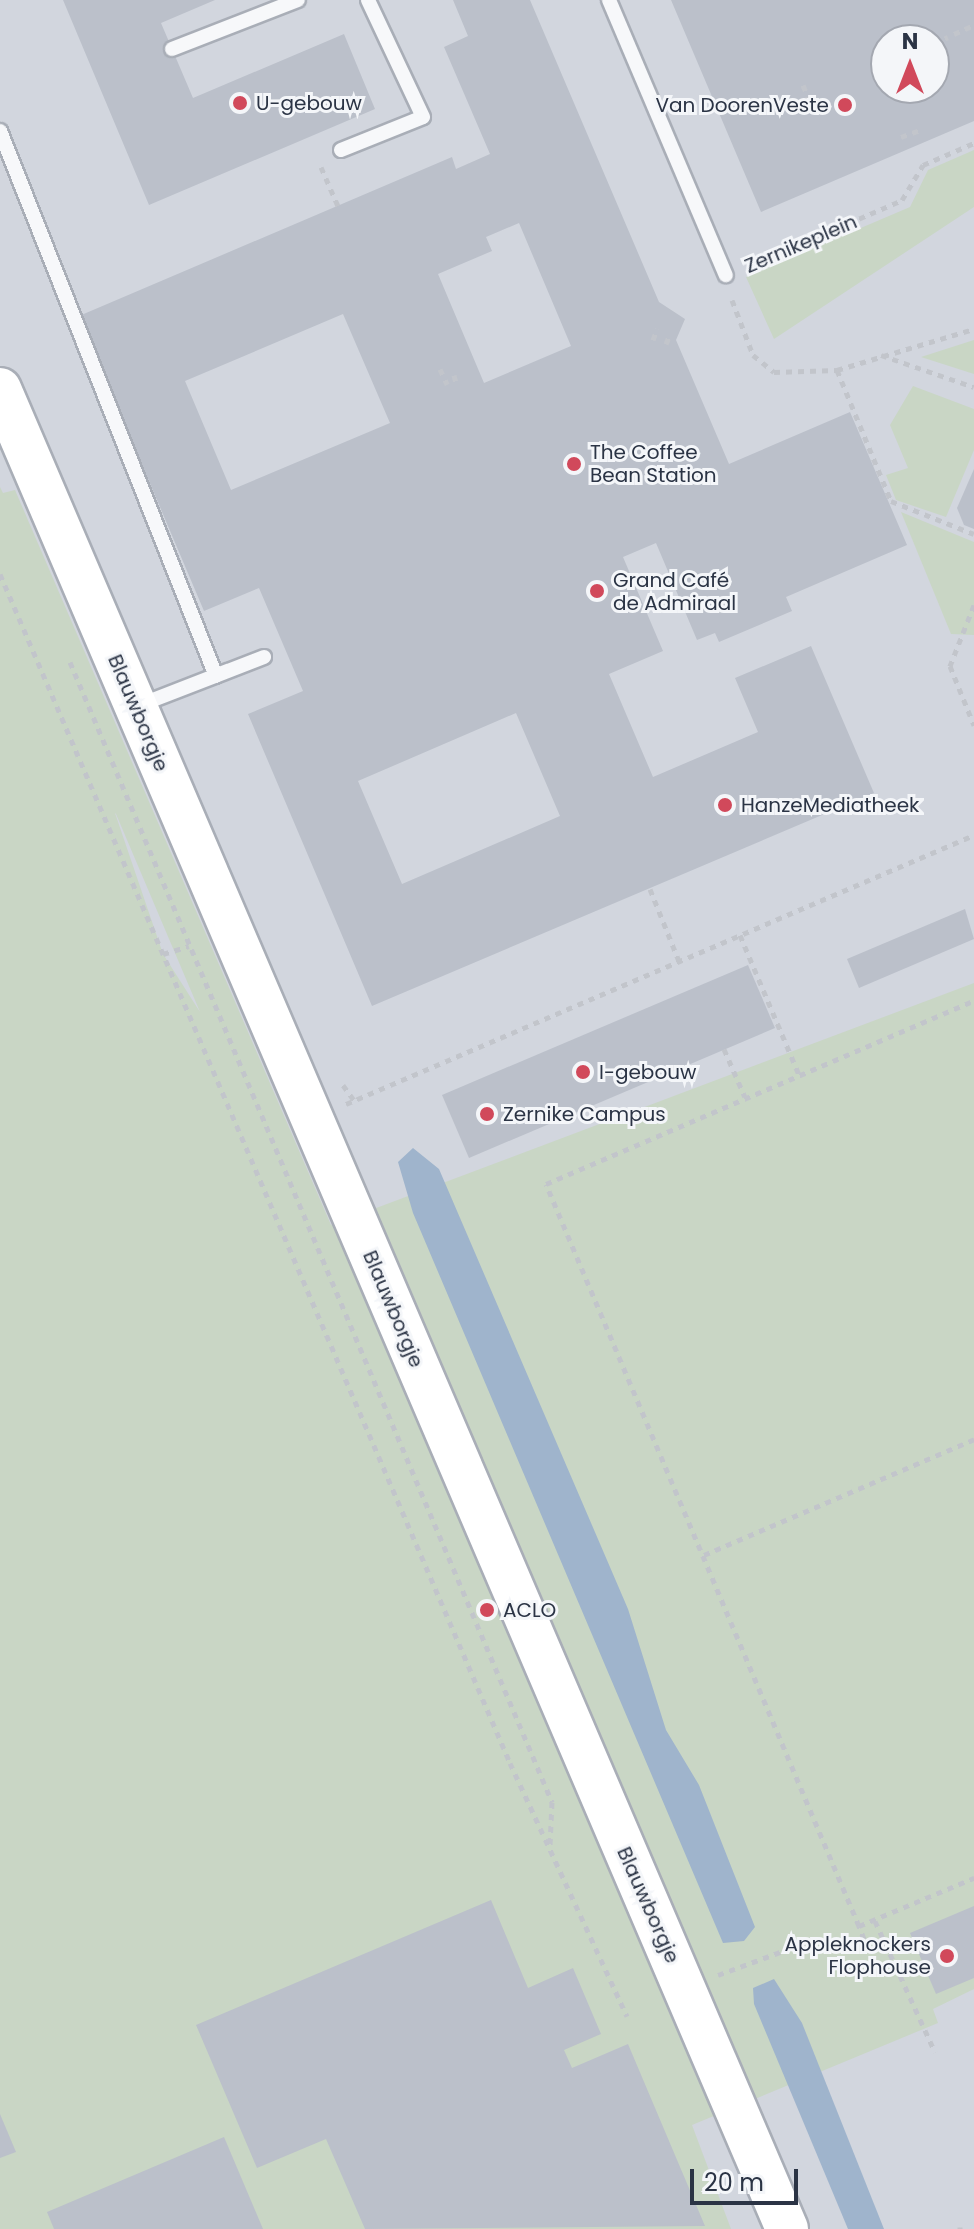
<!DOCTYPE html>
<html>
<head>
<meta charset="utf-8">
<style>
  body { margin:0 }
  #map { position:relative; width:974px; height:2229px; overflow:hidden; background:#e4e7ec; font-family:Poppins,sans-serif }
  div>[style] { position:absolute }
  .built>* { inset:0; background:#d2d6de }
  .green>* { inset:0; background:#c9d6c5 }
  .water>* { inset:0; background:#9fb4cc }
  .building>* { inset:0; background:#bbc0ca }
  .path>* { height:5px; margin-top:-2.5px; transform-origin:0; background:repeating-linear-gradient(90deg,#c2c5cb 0 6px,transparent 0 12px) }
  .roads { filter:drop-shadow(2px 0 #a9aeb7) drop-shadow(-2px 0 #a9aeb7) drop-shadow(0 2px #a9aeb7) drop-shadow(0 -2px #a9aeb7) }
  .lane>* { height:14px; margin:-7px; padding:0 7px; transform-origin:7px; border-radius:7px; background:#f7f8fa }
  .secondary>* { height:42px; margin:-21px; padding:0 21px; transform-origin:21px; border-radius:21px; background:#fff }
  .dots>* { width:22px; height:22px; translate:-50% -50%; box-sizing:border-box; border:4px solid #f4f6f9; border-radius:50% }
  span { translate:-50% -50%; white-space:nowrap; text-align:center; line-height:1.15; -webkit-text-stroke:6px #f4f6f9; paint-order:stroke }
  .poi-label { font-size:20px; color:#2b3445 }
  .left { translate:0 -50%; text-align:left }
  .right { translate:-100% -50%; text-align:right }
  .street-label { font-size:20px; color:#2b3445 }
  .north { position:absolute; left:870px; top:24px; width:80px; height:80px; box-sizing:border-box; background:#f4f6f9; border:2px solid #a4a8b1; border-radius:50%; rotate:0deg; font-size:22px; font-weight:700; line-height:32px; text-align:center; color:#2b3445 }
  .north::after { content:''; display:block; margin:auto; width:28px; height:36px; background:#d1495b; clip-path:polygon(50% 0,100% 100%,50% 72%,0 100%) }
  .scale { position:absolute; left:690px; top:2169px; width:108px; height:36px; box-sizing:border-box; border:4px solid #2b3445; border-top:0; padding-left:10px; font-size:24px; line-height:28px; white-space:nowrap; color:#2b3445; -webkit-text-stroke:6px #f4f6f9; paint-order:stroke }
</style>
</head>
<body>
<div id="map">
  <div class="built">
    <div style="clip-path:polygon(evenodd,0 0,974px 0,974px 2229px,32px 2229px,0 2140px,0 0,886px 40px,934px 40px,934px 88px,886px 88px,886px 40px)"></div>
  </div>
  <div class="green">
    <div style="clip-path:polygon(974px 150px,974px 207px,774px 339px,746px 277px,910px 207px,928px 170px)"></div>
    <div style="clip-path:polygon(974px 340px,974px 374px,921px 357px)"></div>
    <div style="clip-path:polygon(913px 386px,974px 409px,974px 450px,946px 517px,896px 500px,886px 475px,908px 468px,890px 425px)"></div>
    <div style="clip-path:polygon(evenodd,0 487px,3px 493px,15px 490px,331px 1225px,974px 983px,974px 1989px,933px 2009px,938px 2023px,692px 2125px,731px 2229px,0 2229px,0 487px,115px 813px,116px 814px,200px 1012px,163px 954px,115px 813px)"></div>
    <div style="clip-path:polygon(901px 512px,974px 542px,974px 635px,951px 634px)"></div>
  </div>
  <div class="water">
    <div style="clip-path:polygon(413px 1148px,439px 1169px,628px 1609px,666px 1730px,699px 1785px,755px 1927px,744px 1941px,723px 1943px,413px 1213px,398px 1162px)"></div>
    <div style="clip-path:polygon(774px 1979px,802px 2023px,884px 2229px,848px 2229px,754px 2004px,753px 1988px)"></div>
  </div>
  <div class="building">
    <div style="clip-path:polygon(63px 0,215px 0,161px 23px,193px 98px,344px 34px,375px 109px,149px 205px)"></div>
    <div style="clip-path:polygon(evenodd,453px 0,530px 0,659px 302px,685px 319px,676px 340px,729px 464px,850px 412px,907px 545px,786px 597px,792px 611px,719px 642px,715px 633px,697px 640px,656px 543px,623px 557px,663px 651px,609px 674px,653px 777px,758px 732px,735px 678px,811px 646px,874px 793px,372px 1006px,248px 714px,303px 691px,259px 588px,204px 611px,79px 316px,452px 157px,456px 169px,490px 154px,444px 47px,468px 36px,453px 0,519px 223px,571px 346px,484px 383px,438px 274px,492px 251px,486px 237px,519px 223px,453px 0,343px 314px,390px 423px,231px 490px,185px 381px,343px 314px,453px 0,516px 713px,560px 816px,402px 884px,358px 781px,516px 713px)"></div>
    <div style="clip-path:polygon(evenodd,671px 0,974px 0,974px 121px,761px 212px,671px 0,886px 40px,934px 40px,934px 88px,886px 88px,886px 40px)"></div>
    <div style="clip-path:polygon(974px 469px,974px 529px,964px 525px,957px 508px)"></div>
    <div style="clip-path:polygon(965px 909px,974px 939px,859px 988px,847px 959px)"></div>
    <div style="clip-path:polygon(748px 965px,775px 1028px,469px 1158px,442px 1095px)"></div>
    <div style="clip-path:polygon(491px 1900px,528px 1988px,573px 1968px,601px 2034px,564px 2050px,572px 2068px,628px 2044px,705px 2226px,365px 2229px,326px 2139px,257px 2168px,196px 2025px)"></div>
    <div style="clip-path:polygon(974px 1906px,974px 1978px,936px 1994px,910px 1933px)"></div>
    <div style="clip-path:polygon(0 2114px,16px 2152px,0 2158px)"></div>
    <div style="clip-path:polygon(224px 2137px,263px 2229px,54px 2229px,47px 2212px)"></div>
  </div>
  <div class="path">
    <div style="left:954px;top:34px;width:22px;rotate:-24deg"></div>
    <div style="left:934px;top:43px;width:15px;rotate:-23deg"></div>
    <div style="left:803px;top:85px;width:23px;rotate:67deg"></div>
    <div style="left:901px;top:137px;width:20px;rotate:-20deg"></div>
    <div style="left:321px;top:167px;width:43px;rotate:66.4deg"></div>
    <div style="left:749px;top:266px;width:167px;rotate:-23.3deg"></div>
    <div style="left:902px;top:200px;width:41px;rotate:-59deg"></div>
    <div style="left:923px;top:165px;width:56px;rotate:-23.3deg"></div>
    <div style="left:732px;top:300px;width:59px;rotate:69.1deg"></div>
    <div style="left:753px;top:355px;width:27px;rotate:39deg"></div>
    <div style="left:774px;top:372px;width:63px;rotate:-1.8deg"></div>
    <div style="left:837px;top:370px;width:143px;rotate:-16.7deg"></div>
    <div style="left:653px;top:340px;width:12px;rotate:-70deg"></div>
    <div style="left:666px;top:344px;width:11px;rotate:-68deg"></div>
    <div style="left:881px;top:355px;width:98px;rotate:19deg"></div>
    <div style="left:440px;top:369px;width:17px;rotate:65deg"></div>
    <div style="left:837px;top:370px;width:142px;rotate:67.6deg"></div>
    <div style="left:891px;top:501px;width:89px;rotate:21.7deg"></div>
    <div style="left:454px;top:375px;width:8px;rotate:76deg"></div>
    <div style="left:0;top:574px;width:1294px;rotate:66.78deg"></div>
    <div style="left:510px;top:1763px;width:279px;rotate:65.2deg"></div>
    <div style="left:974px;top:605px;width:66px;rotate:111.5deg"></div>
    <div style="left:950px;top:666px;width:64px;rotate:67.9deg"></div>
    <div style="left:70px;top:662px;width:1238px;rotate:67.08deg"></div>
    <div style="left:552px;top:1802px;width:44px;rotate:92.6deg"></div>
    <div style="left:650px;top:889px;width:78px;rotate:68.1deg"></div>
    <div style="left:740px;top:935px;width:152px;rotate:67.1deg"></div>
    <div style="left:163px;top:954px;width:27px;rotate:-17deg"></div>
    <div style="left:724px;top:1049px;width:52px;rotate:66.4deg"></div>
    <div style="left:343px;top:1085px;width:19px;rotate:54deg"></div>
    <div style="left:346px;top:1104px;width:683px;rotate:-23.19deg"></div>
    <div style="left:704px;top:1555px;width:294px;rotate:-23.2deg"></div>
    <div style="left:875px;top:1921px;width:144px;rotate:65.4deg"></div>
    <div style="left:859px;top:1926px;width:805px;rotate:-112.87deg"></div>
    <div style="left:546px;top:1184px;width:465px;rotate:-23.2deg"></div>
    <div style="left:718px;top:1975px;width:86px;rotate:-20.3deg"></div>
    <div style="left:799px;top:1945px;width:65px;rotate:-5.3deg"></div>
    <div style="left:864px;top:1939px;width:14px;rotate:-111deg"></div>
    <div style="left:859px;top:1926px;width:125px;rotate:-22.7deg"></div>
    <div style="left:960px;top:2229px;width:2px;rotate:-90deg"></div>
  </div>
  <div class="roads">
    <div class="lane">
      <div style="left:609px;top:0;width:299px;rotate:67deg"></div>
      <div style="left:172px;top:49px;width:135px;rotate:-21.3deg"></div>
      <div style="left:0;top:131px;width:586px;rotate:68.38deg"></div>
      <div style="left:341px;top:150px;width:88px;rotate:-21.9deg"></div>
      <div style="left:423px;top:117px;width:129px;rotate:-115.2deg"></div>
      <div style="left:140px;top:705px;width:133px;rotate:-21.2deg"></div>
    </div>
    <div class="secondary">
      <div style="left:0;top:389px;width:2001px;rotate:66.84deg"></div>
    </div>
  </div>
  <div class="dots">
    <div style="left:240px;top:103px;background:#d1495b"></div>
    <div style="left:845px;top:105px;background:#d1495b"></div>
    <div style="left:574px;top:464px;background:#d1495b"></div>
    <div style="left:597px;top:591px;background:#d1495b"></div>
    <div style="left:725px;top:805px;background:#d1495b"></div>
    <div style="left:583px;top:1072px;background:#d1495b"></div>
    <div style="left:487px;top:1114px;background:#d1495b"></div>
    <div style="left:487px;top:1610px;background:#d1495b"></div>
    <div style="left:947px;top:1956px;background:#d1495b"></div>
  </div>
  <div class="poi-label">
    <span class="left" style="left:256px;top:103px">U-gebouw</span>
    <span class="right" style="left:829px;top:105px">Van DoorenVeste</span>
    <span class="left" style="left:590px;top:464px">The Coffee<br>Bean Station</span>
    <span class="left" style="left:613px;top:592px">Grand Café<br>de Admiraal</span>
    <span class="left" style="left:741px;top:805px">HanzeMediatheek</span>
    <span class="left" style="left:599px;top:1072px">I-gebouw</span>
    <span class="left" style="left:503px;top:1114px">Zernike Campus</span>
    <span class="left" style="left:503px;top:1610px">ACLO</span>
    <span class="right" style="left:931px;top:1956px">Appleknockers<br>Flophouse</span>
  </div>
  <div class="street-label">
    <span style="left:801px;top:244px;rotate:-23deg">Zernikeplein</span>
    <span style="left:138px;top:713px;rotate:67deg">Blauwborgje</span>
    <span style="left:393px;top:1309px;rotate:67deg">Blauwborgje</span>
    <span style="left:648px;top:1905px;rotate:66deg">Blauwborgje</span>
  </div>
  <div class="north">N</div>
  <div class="scale">20 m</div>
</div>
</body>
</html>
